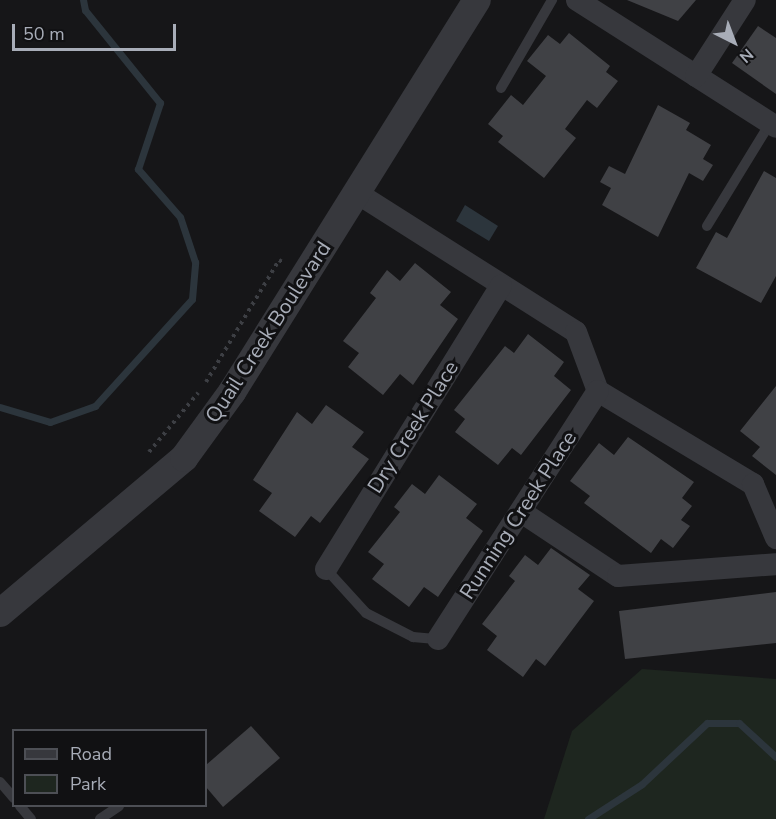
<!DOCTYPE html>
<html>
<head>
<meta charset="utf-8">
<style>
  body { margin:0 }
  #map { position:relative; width:776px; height:819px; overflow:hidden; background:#161618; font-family:"Nunito Sans",sans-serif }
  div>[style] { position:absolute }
  .green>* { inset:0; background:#1e261f }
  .water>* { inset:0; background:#2c353c }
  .stream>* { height:7px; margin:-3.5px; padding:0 3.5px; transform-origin:3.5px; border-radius:3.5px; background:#2c353c }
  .building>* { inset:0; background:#404145 }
  .path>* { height:4px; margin-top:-2px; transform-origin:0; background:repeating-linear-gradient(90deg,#3d3f44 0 3px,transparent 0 7.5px) }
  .service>* { height:10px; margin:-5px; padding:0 5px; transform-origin:5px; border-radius:5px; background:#37383d }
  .minor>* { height:22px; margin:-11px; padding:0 11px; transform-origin:11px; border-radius:11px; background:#37383d }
  .tertiary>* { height:28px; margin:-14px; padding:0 14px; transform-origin:14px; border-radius:14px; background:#37383d }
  span { translate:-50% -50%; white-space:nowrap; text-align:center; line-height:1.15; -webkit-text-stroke:6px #111113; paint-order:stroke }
  .street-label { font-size:21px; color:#a8adb8 }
  .legend { position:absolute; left:12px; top:729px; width:195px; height:78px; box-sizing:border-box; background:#111113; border:2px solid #4d4f55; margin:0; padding:8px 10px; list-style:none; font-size:18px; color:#a8adb8 }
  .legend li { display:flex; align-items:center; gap:12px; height:30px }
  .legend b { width:30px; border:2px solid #4d4f55 }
  .north { position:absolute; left:704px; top:12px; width:60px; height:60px; -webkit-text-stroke:4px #111113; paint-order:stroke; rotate:138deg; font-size:16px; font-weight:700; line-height:24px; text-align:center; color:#a8adb8 }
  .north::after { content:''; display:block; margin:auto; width:21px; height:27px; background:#a8adb8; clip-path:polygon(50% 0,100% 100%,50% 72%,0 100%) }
  .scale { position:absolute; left:12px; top:24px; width:164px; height:27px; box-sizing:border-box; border:3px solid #a8adb8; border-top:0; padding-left:8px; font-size:18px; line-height:21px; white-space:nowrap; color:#a8adb8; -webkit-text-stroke:4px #111113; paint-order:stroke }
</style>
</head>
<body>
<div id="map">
  <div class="green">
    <div style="clip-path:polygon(642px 669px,776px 679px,776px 819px,544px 819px,572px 731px)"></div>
  </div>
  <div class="water">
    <div style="clip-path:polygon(465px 205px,498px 226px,489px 241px,456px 221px)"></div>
  </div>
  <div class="stream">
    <div style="left:0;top:407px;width:52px;rotate:16.7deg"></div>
    <div style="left:50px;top:422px;width:48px;rotate:-19.6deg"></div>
    <div style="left:95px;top:406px;width:144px;rotate:-47.8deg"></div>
    <div style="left:192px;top:299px;width:37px;rotate:-85deg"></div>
    <div style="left:195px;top:262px;width:47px;rotate:-108.4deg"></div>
    <div style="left:180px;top:217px;width:64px;rotate:-131.2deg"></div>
    <div style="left:138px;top:169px;width:70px;rotate:-71.6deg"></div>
    <div style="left:160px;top:103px;width:119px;rotate:-128.9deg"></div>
    <div style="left:85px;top:10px;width:10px;rotate:-101deg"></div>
    <div style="left:588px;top:819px;width:64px;rotate:-32.9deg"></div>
    <div style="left:642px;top:784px;width:89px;rotate:-43.2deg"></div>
    <div style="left:707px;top:723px;width:32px"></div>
    <div style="left:739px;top:723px;width:50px;rotate:42.6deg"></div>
  </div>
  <div class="building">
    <div style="clip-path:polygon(627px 0,696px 0,678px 21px)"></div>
    <div style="clip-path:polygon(758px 26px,776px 38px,776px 94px,732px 63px)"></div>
    <div style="clip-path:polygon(569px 33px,610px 66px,606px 72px,618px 81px,597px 108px,587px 100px,565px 129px,576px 138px,544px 178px,498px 142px,503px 136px,488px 124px,511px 95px,523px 105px,546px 76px,527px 61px,548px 35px,560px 44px)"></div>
    <div style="clip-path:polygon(658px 105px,690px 123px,686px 130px,711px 145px,703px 159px,713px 165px,703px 181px,689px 173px,658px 237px,602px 205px,611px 188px,600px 182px,609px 166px,625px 174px)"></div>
    <div style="clip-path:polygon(764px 171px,776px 178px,776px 276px,761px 303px,696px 268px,716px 232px,727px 238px)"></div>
    <div style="clip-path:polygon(415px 263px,451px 292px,440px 305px,458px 319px,413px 385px,400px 374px,383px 395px,348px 367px,359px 353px,343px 341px,376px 298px,370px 293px,387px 270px,400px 281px)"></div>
    <div style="clip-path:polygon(528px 334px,564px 362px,554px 376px,571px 390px,521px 455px,512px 448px,498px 465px,455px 432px,465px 419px,454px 410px,505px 346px,514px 353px)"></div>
    <div style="clip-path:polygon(776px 386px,776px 475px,752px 456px,760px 447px,740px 431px)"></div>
    <div style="clip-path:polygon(326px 405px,364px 432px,352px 447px,369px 459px,320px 523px,311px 516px,295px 537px,259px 511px,272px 493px,253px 480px,297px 412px,312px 424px)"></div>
    <div style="clip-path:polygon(628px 437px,694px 482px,682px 498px,692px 506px,681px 520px,690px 526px,673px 548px,661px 539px,651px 553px,584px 503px,590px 496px,570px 481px,599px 443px,614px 455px)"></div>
    <div style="clip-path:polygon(439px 475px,477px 504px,466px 518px,483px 531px,438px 597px,424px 587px,409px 607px,372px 579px,384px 564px,368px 552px,400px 512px,394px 507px,412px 484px,425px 494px)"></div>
    <div style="clip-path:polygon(551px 548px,590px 575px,578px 589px,594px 601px,545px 666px,536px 659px,523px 677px,487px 650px,497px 636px,482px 624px,515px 581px,509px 576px,525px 555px,538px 565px)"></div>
    <div style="clip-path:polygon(776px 592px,776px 643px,625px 659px,619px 611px)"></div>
    <div style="clip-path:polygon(251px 726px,280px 758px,223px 807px,206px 787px,206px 765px)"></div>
  </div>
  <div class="path">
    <div style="left:206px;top:382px;width:142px;rotate:-59.1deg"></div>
    <div style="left:279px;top:260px;width:6px;rotate:31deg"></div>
    <div style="left:149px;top:452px;width:77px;rotate:-50.3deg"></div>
  </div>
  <div class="service">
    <div style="left:501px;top:88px;width:102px;rotate:-59.9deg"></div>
    <div style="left:707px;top:226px;width:121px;rotate:-58.5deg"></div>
    <div style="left:326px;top:569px;width:59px;rotate:47.7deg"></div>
    <div style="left:366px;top:613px;width:53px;rotate:27.1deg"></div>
    <div style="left:413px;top:637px;width:25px;rotate:5deg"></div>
    <div style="left:0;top:782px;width:21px;rotate:49deg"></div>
    <div style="left:20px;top:806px;width:17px;rotate:50deg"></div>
    <div style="left:100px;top:819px;width:23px;rotate:-34deg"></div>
  </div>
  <div class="minor">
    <div style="left:577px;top:0;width:236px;rotate:32.5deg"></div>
    <div style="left:696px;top:76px;width:90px;rotate:-57.2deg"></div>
    <div style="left:357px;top:193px;width:259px;rotate:32.4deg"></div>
    <div style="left:576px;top:332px;width:63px;rotate:69.6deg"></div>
    <div style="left:598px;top:391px;width:181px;rotate:31deg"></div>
    <div style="left:753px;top:484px;width:59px;rotate:66.9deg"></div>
    <div style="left:523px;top:513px;width:114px;rotate:33.6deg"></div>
    <div style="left:618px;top:576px;width:158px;rotate:-4.3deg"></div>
    <div style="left:326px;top:569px;width:333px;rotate:-58.3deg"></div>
    <div style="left:438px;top:639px;width:295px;rotate:-57.2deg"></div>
  </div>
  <div class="tertiary">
    <div style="left:0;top:613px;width:241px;rotate:-40.1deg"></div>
    <div style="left:184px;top:458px;width:82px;rotate:-54deg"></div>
    <div style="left:232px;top:392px;width:462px;rotate:-58deg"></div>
  </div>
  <div class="street-label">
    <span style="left:268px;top:332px;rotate:-57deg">Quail Creek Boulevard</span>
    <span style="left:413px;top:427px;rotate:-58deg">Dry Creek Place</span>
    <span style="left:518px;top:515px;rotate:-57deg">Running Creek Place</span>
  </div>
  <ul class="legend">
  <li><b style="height:8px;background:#37383d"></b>Road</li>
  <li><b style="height:16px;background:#1e261f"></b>Park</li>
  </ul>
  <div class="north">N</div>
  <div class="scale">50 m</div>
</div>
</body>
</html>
